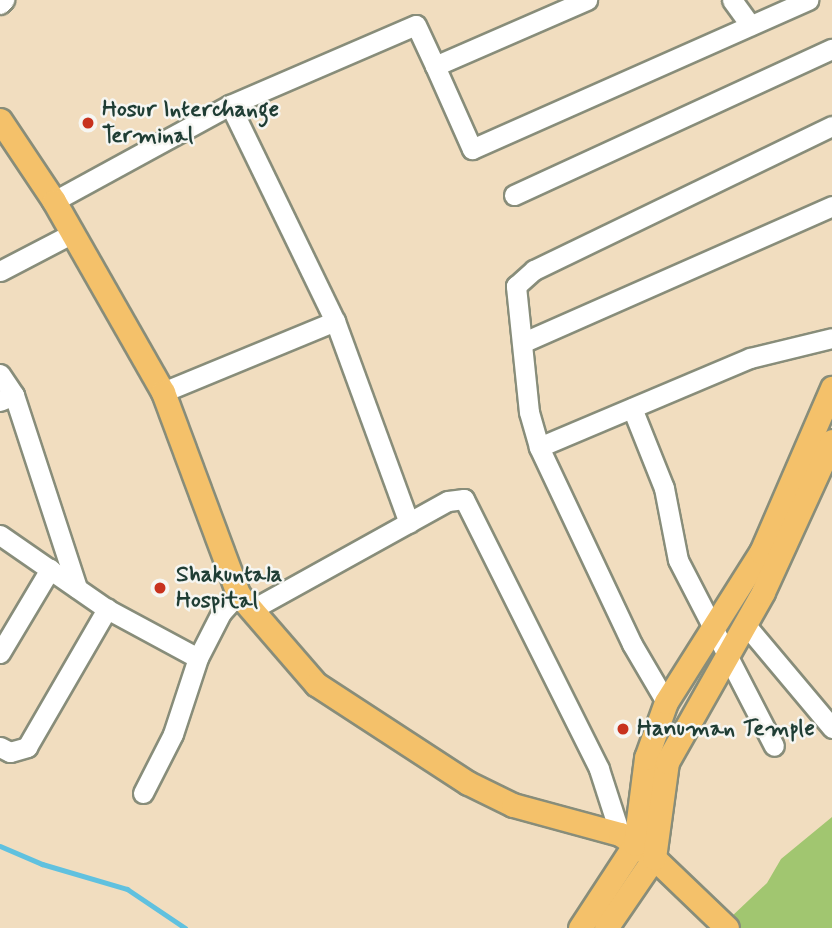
<!DOCTYPE html>
<html>
<head>
<meta charset="utf-8">
<style>
  body { margin:0 }
  #map { position:relative; width:832px; height:928px; overflow:hidden; background:#f1ddbf; font-family:Mynerve,sans-serif }
  div>[style] { position:absolute }
  .green>* { inset:0; background:#a1c670 }
  .stream>* { height:5px; margin:-2.5px; padding:0 2.5px; transform-origin:2.5px; border-radius:2.5px; background:#60c1df }
  .roads { filter:drop-shadow(2px 0 #888d7a) drop-shadow(-2px 0 #888d7a) drop-shadow(0 2px #888d7a) drop-shadow(0 -2px #888d7a) }
  .minor>* { height:19px; margin:-9.5px; padding:0 9.5px; transform-origin:9.5px; border-radius:9.5px; background:#fff }
  .major>* { height:23px; margin:-11.5px; padding:0 11.5px; transform-origin:11.5px; border-radius:11.5px; background:#f4c16a }
  .dots>* { width:19px; height:19px; translate:-50% -50%; box-sizing:border-box; border:4px solid #f6f6f2; border-radius:50% }
  span { translate:-50% -50%; white-space:nowrap; text-align:center; line-height:1.15; -webkit-text-stroke:5px #f6f6f2; paint-order:stroke }
  .poi-label { font-size:23px; color:#1f3d34; font-weight:700 }
  .left { translate:0 -50%; text-align:left }
</style>
</head>
<body>
<div id="map">
  <div class="green">
    <div style="clip-path:polygon(832px 817px,832px 928px,741px 928px,730px 918px,767px 883px,781px 859px)"></div>
  </div>
  <div class="stream">
    <div style="left:0;top:846px;width:46px;rotate:23.2deg"></div>
    <div style="left:42px;top:864px;width:89px;rotate:16.4deg"></div>
    <div style="left:127px;top:889px;width:70px;rotate:33.9deg"></div>
  </div>
  <div class="roads">
    <div class="minor">
      <div style="left:732px;top:0;width:31px;rotate:54deg"></div>
      <div style="left:0;top:4px;width:6px;rotate:-45deg"></div>
      <div style="left:435px;top:66px;width:91px;rotate:66deg"></div>
      <div style="left:472px;top:149px;width:368px;rotate:-23.9deg"></div>
      <div style="left:230px;top:105px;width:240px;rotate:64.1deg"></div>
      <div style="left:335px;top:321px;width:215px;rotate:69.9deg"></div>
      <div style="left:514px;top:195px;width:350px;rotate:-24.7deg"></div>
      <div style="left:54px;top:201px;width:200px;rotate:-28.6deg"></div>
      <div style="left:230px;top:105px;width:202px;rotate:-23.3deg"></div>
      <div style="left:416px;top:25px;width:45px;rotate:65.1deg"></div>
      <div style="left:435px;top:66px;width:166px;rotate:-23.5deg"></div>
      <div style="left:0;top:271px;width:82px;rotate:-27.5deg"></div>
      <div style="left:524px;top:342px;width:337px;rotate:-23.8deg"></div>
      <div style="left:0;top:374px;width:25px;rotate:56deg"></div>
      <div style="left:14px;top:395px;width:15px;rotate:157deg"></div>
      <div style="left:163px;top:392px;width:186px;rotate:-22.4deg"></div>
      <div style="left:14px;top:395px;width:203px;rotate:71.9deg"></div>
      <div style="left:632px;top:408px;width:86px;rotate:68.2deg"></div>
      <div style="left:664px;top:488px;width:73px;rotate:79deg"></div>
      <div style="left:678px;top:560px;width:209px;rotate:62.7deg"></div>
      <div style="left:539px;top:447px;width:229px;rotate:-22.9deg"></div>
      <div style="left:750px;top:358px;width:84px;rotate:-13.7deg"></div>
      <div style="left:0;top:535px;width:130px;rotate:34.7deg"></div>
      <div style="left:107px;top:609px;width:103px;rotate:28.3deg"></div>
      <div style="left:198px;top:658px;width:51px;rotate:-62.9deg"></div>
      <div style="left:221px;top:613px;width:25px;rotate:-48deg"></div>
      <div style="left:251px;top:610px;width:225px;rotate:-29deg"></div>
      <div style="left:448px;top:501px;width:16px;rotate:-7deg"></div>
      <div style="left:464px;top:499px;width:302px;rotate:63.4deg"></div>
      <div style="left:599px;top:769px;width:68px;rotate:72.1deg"></div>
      <div style="left:744px;top:623px;width:137px;rotate:50deg"></div>
      <div style="left:0;top:653px;width:98px;rotate:-59.2deg"></div>
      <div style="left:666px;top:702px;width:67px;rotate:-120.4deg"></div>
      <div style="left:632px;top:644px;width:218px;rotate:-115.3deg"></div>
      <div style="left:539px;top:447px;width:36px;rotate:-106deg"></div>
      <div style="left:529px;top:412px;width:127px;rotate:-95.9deg"></div>
      <div style="left:516px;top:286px;width:24px;rotate:-42deg"></div>
      <div style="left:534px;top:270px;width:331px;rotate:-25.8deg"></div>
      <div style="left:0;top:747px;width:11px;rotate:27deg"></div>
      <div style="left:10px;top:752px;width:18px;rotate:-16deg"></div>
      <div style="left:27px;top:747px;width:160px;rotate:-59.9deg"></div>
      <div style="left:143px;top:793px;width:66px;rotate:-63deg"></div>
      <div style="left:173px;top:734px;width:80px;rotate:-71.8deg"></div>
    </div>
    <div class="major">
      <div style="left:0;top:120px;width:97px;rotate:56.3deg"></div>
      <div style="left:54px;top:201px;width:220px;rotate:60.3deg"></div>
      <div style="left:163px;top:392px;width:215px;rotate:69.6deg"></div>
      <div style="left:238px;top:594px;width:119px;rotate:49.1deg"></div>
      <div style="left:316px;top:684px;width:181px;rotate:33.1deg"></div>
      <div style="left:468px;top:783px;width:50px;rotate:26.1deg"></div>
      <div style="left:513px;top:805px;width:111px;rotate:15.2deg"></div>
      <div style="left:620px;top:834px;width:42px;rotate:35.2deg"></div>
      <div style="left:654px;top:858px;width:101px;rotate:43.8deg"></div>
      <div style="left:580px;top:928px;width:100px;rotate:-56.8deg"></div>
      <div style="left:635px;top:844px;width:87px;rotate:-82.7deg"></div>
      <div style="left:646px;top:758px;width:59px;rotate:-70.3deg"></div>
      <div style="left:666px;top:702px;width:178px;rotate:-57.7deg"></div>
      <div style="left:761px;top:552px;width:179px;rotate:-66.6deg"></div>
      <div style="left:606px;top:928px;width:85px;rotate:-55.6deg"></div>
      <div style="left:654px;top:858px;width:97px;rotate:-82.3deg"></div>
      <div style="left:667px;top:762px;width:195px;rotate:-60.5deg"></div>
      <div style="left:763px;top:592px;width:166px;rotate:-65.4deg"></div>
    </div>
  </div>
  <div class="dots">
    <div style="left:88px;top:123px;background:#c8321e"></div>
    <div style="left:160px;top:588px;background:#c8321e"></div>
    <div style="left:623px;top:729px;background:#c8321e"></div>
  </div>
  <div class="poi-label">
    <span class="left" style="left:102px;top:123px">Hosur Interchange<br>Terminal</span>
    <span class="left" style="left:176px;top:588px">Shakuntala<br>Hospital</span>
    <span class="left" style="left:637px;top:729px">Hanuman Temple</span>
  </div>
</div>
</body>
</html>
